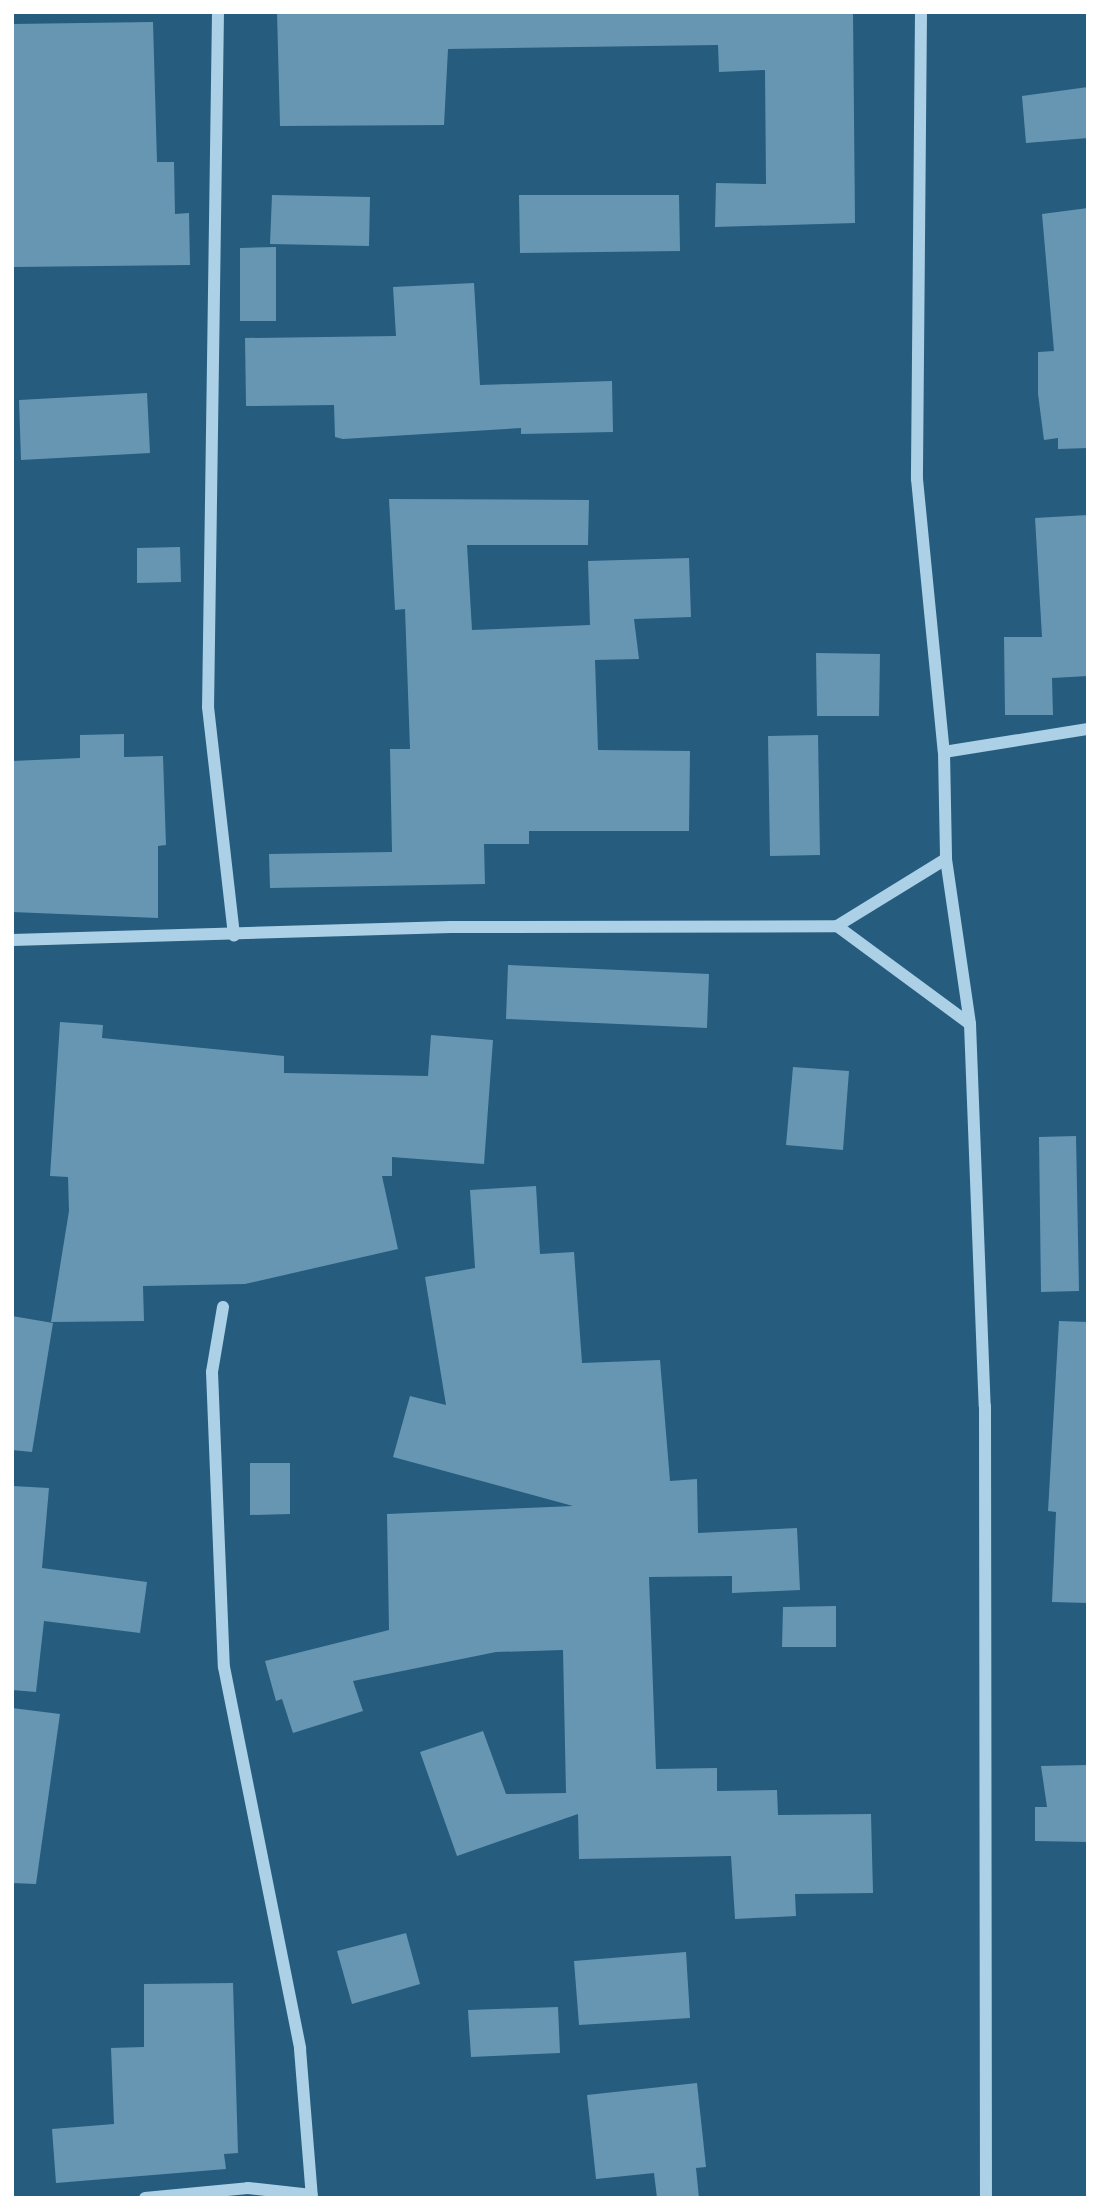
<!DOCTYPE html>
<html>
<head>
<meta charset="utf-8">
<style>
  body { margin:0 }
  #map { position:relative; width:1100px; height:2210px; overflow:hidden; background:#265c7e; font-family:Karla,sans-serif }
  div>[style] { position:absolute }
  .building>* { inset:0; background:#6796b3 }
  .minor>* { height:12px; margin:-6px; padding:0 6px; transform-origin:6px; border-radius:6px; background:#acd0e5 }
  span { translate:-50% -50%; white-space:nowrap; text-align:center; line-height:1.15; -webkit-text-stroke:6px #265c7e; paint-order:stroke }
  .frame { position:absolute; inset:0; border:14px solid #fff; pointer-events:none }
</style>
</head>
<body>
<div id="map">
  <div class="building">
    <div style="clip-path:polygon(277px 12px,853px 12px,855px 223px,715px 227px,716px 183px,766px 184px,765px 70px,719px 72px,718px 45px,448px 49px,444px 125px,280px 126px)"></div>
    <div style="clip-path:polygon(153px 22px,157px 162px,174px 162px,175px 214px,189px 213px,190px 265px,12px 267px,12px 24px)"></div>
    <div style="clip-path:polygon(1088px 87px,1088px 138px,1026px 143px,1022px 96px)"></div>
    <div style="clip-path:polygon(272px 195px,370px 197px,369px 246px,270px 244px)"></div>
    <div style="clip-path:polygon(519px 195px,679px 195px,680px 251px,520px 253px)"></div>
    <div style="clip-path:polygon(1088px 208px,1088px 448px,1058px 449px,1058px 438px,1044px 440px,1038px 394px,1038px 352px,1054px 351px,1042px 214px)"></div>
    <div style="clip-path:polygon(276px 247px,276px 321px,240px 321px,240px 248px)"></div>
    <div style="clip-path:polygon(474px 283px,480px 385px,612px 381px,613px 432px,521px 434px,521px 428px,343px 439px,335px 437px,334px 405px,246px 406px,245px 338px,396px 336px,393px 287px)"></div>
    <div style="clip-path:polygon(147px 393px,150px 453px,21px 460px,19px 400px)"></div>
    <div style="clip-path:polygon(389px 499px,589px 500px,588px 545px,467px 545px,472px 630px,590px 625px,588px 561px,689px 558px,691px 617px,634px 619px,639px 659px,595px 660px,598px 750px,690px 751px,689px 831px,529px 831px,529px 844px,484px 844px,485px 884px,270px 888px,269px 854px,392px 852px,390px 749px,410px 749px,405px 609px,395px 610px)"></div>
    <div style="clip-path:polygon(1088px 515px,1088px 676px,1052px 678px,1053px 715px,1005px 715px,1004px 637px,1042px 637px,1035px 518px)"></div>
    <div style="clip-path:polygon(180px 547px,181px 582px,137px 583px,137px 548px)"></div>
    <div style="clip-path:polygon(816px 653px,880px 654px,879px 716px,817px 716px)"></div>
    <div style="clip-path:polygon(124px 734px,124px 757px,163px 756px,166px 845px,158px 846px,158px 918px,12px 912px,12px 761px,80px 758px,80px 735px)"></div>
    <div style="clip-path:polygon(818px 735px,820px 855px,770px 856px,768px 736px)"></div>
    <div style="clip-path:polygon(508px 965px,709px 974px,707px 1028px,506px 1019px)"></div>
    <div style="clip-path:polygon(60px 1022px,103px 1025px,102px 1038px,284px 1056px,284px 1073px,428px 1076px,431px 1035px,493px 1040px,484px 1164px,392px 1157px,392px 1176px,382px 1176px,398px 1249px,245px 1284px,143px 1286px,144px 1321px,51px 1322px,69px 1211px,68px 1177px,50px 1176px)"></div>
    <div style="clip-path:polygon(793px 1067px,849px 1071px,843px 1150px,786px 1145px)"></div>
    <div style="clip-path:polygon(1076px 1136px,1079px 1291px,1041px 1292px,1039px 1137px)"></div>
    <div style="clip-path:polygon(536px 1186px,540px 1254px,574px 1252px,582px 1363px,660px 1360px,670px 1481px,697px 1479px,698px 1533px,797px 1528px,800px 1590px,732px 1593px,732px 1576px,649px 1577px,656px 1769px,717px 1768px,717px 1791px,777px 1790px,778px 1815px,871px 1814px,873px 1893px,795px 1894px,796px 1916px,735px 1919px,731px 1856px,579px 1859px,578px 1814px,457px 1856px,420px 1752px,483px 1731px,506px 1794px,566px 1793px,563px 1650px,496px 1652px,353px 1681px,363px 1711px,293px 1733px,282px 1699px,276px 1701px,265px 1661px,389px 1630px,387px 1514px,573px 1506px,393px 1457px,410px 1396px,446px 1405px,425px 1277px,475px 1268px,470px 1190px)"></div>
    <div style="clip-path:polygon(12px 1316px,53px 1323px,32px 1452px,12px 1450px)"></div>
    <div style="clip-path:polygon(1059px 1321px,1088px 1322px,1088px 1603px,1052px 1602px,1056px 1512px,1048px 1511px)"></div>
    <div style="clip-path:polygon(250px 1463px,290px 1463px,290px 1514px,250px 1515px)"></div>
    <div style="clip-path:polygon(12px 1486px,49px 1488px,42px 1568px,147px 1582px,140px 1633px,44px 1621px,36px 1692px,12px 1690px)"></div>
    <div style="clip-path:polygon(836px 1606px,836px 1647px,782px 1647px,783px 1607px)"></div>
    <div style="clip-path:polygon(12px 1708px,60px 1714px,36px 1884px,12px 1883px)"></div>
    <div style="clip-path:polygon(1088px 1765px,1088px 1842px,1035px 1841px,1035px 1807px,1047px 1807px,1041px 1766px)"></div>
    <div style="clip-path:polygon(406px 1933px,420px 1984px,352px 2004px,337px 1951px)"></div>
    <div style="clip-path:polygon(686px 1952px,690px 2018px,579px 2025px,574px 1961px)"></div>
    <div style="clip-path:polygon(233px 1983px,238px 2153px,224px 2154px,226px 2169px,56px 2183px,52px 2129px,114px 2124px,111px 2048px,144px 2047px,144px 1984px)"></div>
    <div style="clip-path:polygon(558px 2007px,560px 2053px,471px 2057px,468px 2010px)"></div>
    <div style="clip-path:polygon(697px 2083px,706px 2167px,696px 2168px,699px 2198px,657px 2198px,654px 2173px,596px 2179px,587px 2095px)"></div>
  </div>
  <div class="minor">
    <div style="left:218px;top:12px;width:695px;rotate:90.82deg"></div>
    <div style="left:208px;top:707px;width:230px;rotate:83.5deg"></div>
    <div style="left:921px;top:12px;width:467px;rotate:90.5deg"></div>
    <div style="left:917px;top:479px;width:274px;rotate:84.4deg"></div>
    <div style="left:944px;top:752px;width:107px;rotate:88.9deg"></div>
    <div style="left:946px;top:859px;width:167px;rotate:81.7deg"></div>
    <div style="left:970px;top:1024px;width:382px;rotate:87.8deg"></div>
    <div style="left:985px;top:1406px;width:792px;rotate:89.93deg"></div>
    <div style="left:944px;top:752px;width:146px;rotate:-9.1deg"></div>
    <div style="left:837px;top:926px;width:165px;rotate:36.4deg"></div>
    <div style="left:12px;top:940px;width:439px;rotate:-1.7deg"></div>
    <div style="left:451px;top:927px;width:386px;rotate:-0.1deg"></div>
    <div style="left:837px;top:926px;width:128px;rotate:-31.6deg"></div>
    <div style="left:223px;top:1307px;width:66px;rotate:99.6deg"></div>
    <div style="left:212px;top:1372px;width:295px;rotate:87.7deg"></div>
    <div style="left:224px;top:1667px;width:389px;rotate:78.7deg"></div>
    <div style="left:300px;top:2049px;width:149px;rotate:85.4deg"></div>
    <div style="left:145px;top:2198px;width:103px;rotate:-5.5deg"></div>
    <div style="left:248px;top:2188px;width:64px;rotate:6.2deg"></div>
  </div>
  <div class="frame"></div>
</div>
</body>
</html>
